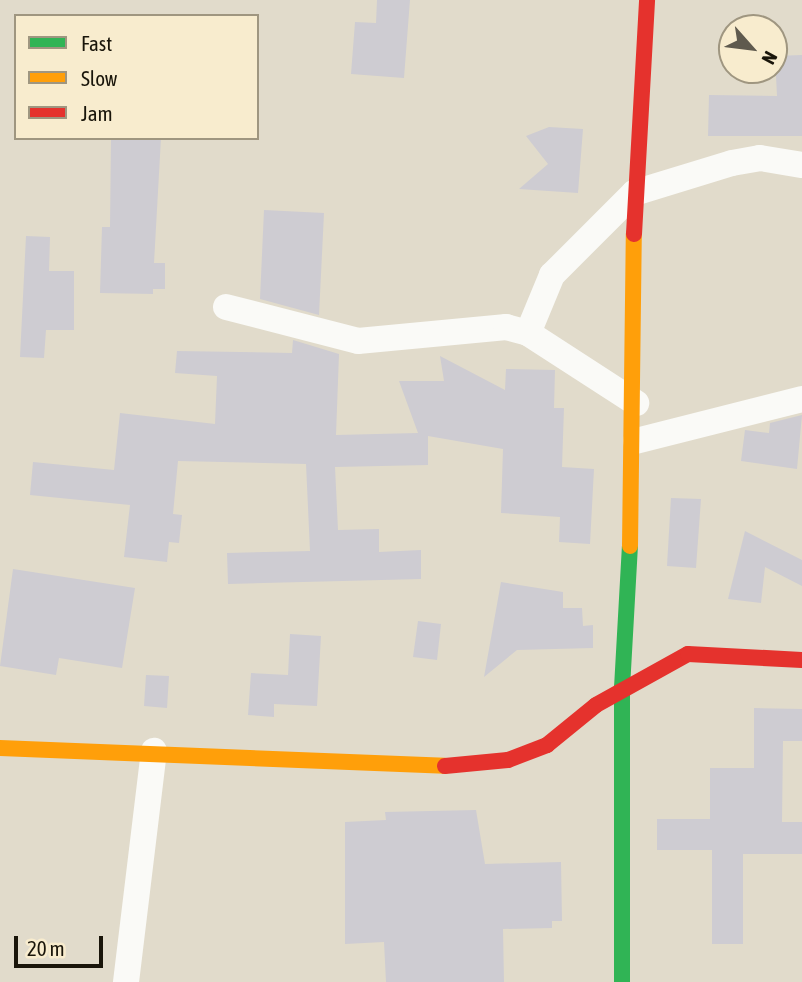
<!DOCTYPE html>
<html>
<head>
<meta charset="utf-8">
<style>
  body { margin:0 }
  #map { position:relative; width:802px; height:982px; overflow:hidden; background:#e1dbcb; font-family:"Asap Condensed",sans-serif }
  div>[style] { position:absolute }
  .building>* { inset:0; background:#ceccd2 }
  .street>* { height:26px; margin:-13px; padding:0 13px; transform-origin:13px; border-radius:13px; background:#fafaf7 }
  .fast>* { height:16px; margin:-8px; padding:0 8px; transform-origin:8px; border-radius:8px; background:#30b455 }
  .slow>* { height:16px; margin:-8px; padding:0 8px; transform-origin:8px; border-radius:8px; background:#ff9f0a }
  .jam>* { height:16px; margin:-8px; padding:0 8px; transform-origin:8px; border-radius:8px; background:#e5322d }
  span { translate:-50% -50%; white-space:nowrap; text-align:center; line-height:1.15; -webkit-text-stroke:6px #f8ecce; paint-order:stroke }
  .legend { position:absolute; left:14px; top:14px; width:245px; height:126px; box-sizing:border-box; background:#f8ecce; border:2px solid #9f9680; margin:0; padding:9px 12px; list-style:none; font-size:21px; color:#19150a }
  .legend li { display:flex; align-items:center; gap:14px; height:35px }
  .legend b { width:35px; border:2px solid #9f9680 }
  .north { position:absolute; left:718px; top:14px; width:70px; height:70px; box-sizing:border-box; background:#f8ecce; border:2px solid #9f9680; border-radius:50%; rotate:118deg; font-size:19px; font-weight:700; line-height:28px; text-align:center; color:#19150a }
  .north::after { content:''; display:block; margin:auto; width:24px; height:32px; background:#5f5a4e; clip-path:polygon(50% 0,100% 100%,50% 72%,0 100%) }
  .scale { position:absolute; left:14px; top:936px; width:89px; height:32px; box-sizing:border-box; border:4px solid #19150a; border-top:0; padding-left:9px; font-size:21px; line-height:24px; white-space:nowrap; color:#19150a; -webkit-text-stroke:5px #f8ecce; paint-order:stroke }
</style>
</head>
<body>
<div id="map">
  <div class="building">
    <div style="clip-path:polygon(377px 0,410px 0,404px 78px,351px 74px,355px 22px,376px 23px)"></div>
    <div style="clip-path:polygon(802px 55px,802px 136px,708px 136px,709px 95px,777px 96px,775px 56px)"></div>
    <div style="clip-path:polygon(549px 127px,583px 129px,578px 193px,519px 189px,548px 164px,526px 136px)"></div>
    <div style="clip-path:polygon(111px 138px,161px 138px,154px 263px,165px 263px,165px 289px,153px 289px,153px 294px,100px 293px,102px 227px,110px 227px)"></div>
    <div style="clip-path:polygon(264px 210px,324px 213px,319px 315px,260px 299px)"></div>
    <div style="clip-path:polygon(26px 236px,50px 237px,49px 271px,74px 271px,74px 330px,46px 330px,44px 358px,20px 357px)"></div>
    <div style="clip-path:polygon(293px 340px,339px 354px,336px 435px,418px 433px,399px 381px,444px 381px,440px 356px,505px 390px,506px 369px,555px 370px,554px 408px,564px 408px,562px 467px,594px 469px,590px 544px,559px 542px,560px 517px,501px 513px,503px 449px,428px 436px,428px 465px,335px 467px,338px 530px,379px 529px,379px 552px,421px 550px,421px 579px,228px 584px,227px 553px,310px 551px,306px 464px,178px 461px,173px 514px,182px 515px,179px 543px,169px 542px,167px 562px,124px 557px,130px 505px,30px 495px,33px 462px,114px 470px,120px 413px,215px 424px,217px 376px,175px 373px,177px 351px,292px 353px)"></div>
    <div style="clip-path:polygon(802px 415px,797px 469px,741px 461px,745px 430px,769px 433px,770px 423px)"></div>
    <div style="clip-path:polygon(671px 498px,701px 499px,696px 568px,667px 566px)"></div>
    <div style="clip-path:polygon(745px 531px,802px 560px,802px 586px,765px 567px,761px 603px,728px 599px)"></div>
    <div style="clip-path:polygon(13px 569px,135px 588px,122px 668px,59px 658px,56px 675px,0 666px)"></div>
    <div style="clip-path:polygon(501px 582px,563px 592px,563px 608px,582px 608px,583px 626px,593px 625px,593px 648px,517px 650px,484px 677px)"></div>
    <div style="clip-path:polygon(418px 621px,441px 624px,437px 660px,413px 657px)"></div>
    <div style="clip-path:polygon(290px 634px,321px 636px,317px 706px,274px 704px,274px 717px,248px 715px,251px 673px,288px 675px)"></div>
    <div style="clip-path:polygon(146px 675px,169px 676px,167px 708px,144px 706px)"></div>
    <div style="clip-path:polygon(754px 708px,802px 709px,802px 741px,783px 741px,782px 822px,802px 822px,802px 854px,743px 854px,743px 944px,712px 944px,712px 850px,657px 850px,657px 819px,710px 819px,710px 768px,754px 768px)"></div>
    <div style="clip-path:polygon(476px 810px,485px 864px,561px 862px,562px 921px,552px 921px,552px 928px,503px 929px,504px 982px,386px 982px,384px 942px,345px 944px,345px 822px,386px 820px,385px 812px)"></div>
  </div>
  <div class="street">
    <div style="left:226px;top:307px;width:136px;rotate:14.4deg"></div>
    <div style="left:358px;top:341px;width:149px;rotate:-5.4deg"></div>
    <div style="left:506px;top:327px;width:23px;rotate:15deg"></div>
    <div style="left:528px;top:333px;width:63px;rotate:-67.5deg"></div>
    <div style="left:552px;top:275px;width:116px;rotate:-45deg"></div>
    <div style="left:634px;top:193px;width:102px;rotate:-17deg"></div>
    <div style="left:732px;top:163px;width:28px;rotate:-10deg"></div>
    <div style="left:760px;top:158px;width:43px;rotate:9.5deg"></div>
    <div style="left:528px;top:333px;width:129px;rotate:32.9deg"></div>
    <div style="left:636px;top:441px;width:171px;rotate:-14.2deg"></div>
    <div style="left:126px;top:982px;width:233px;rotate:-83.1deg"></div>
  </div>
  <div class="fast">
    <div style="left:622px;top:982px;width:294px;rotate:-90deg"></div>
    <div style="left:622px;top:688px;width:142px;rotate:-86.8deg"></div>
  </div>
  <div class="slow">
    <div style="left:630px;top:546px;width:312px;rotate:-89.3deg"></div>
    <div style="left:0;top:748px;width:445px;rotate:2.3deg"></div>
  </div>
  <div class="jam">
    <div style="left:634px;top:234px;width:234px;rotate:-86.8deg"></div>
    <div style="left:445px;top:766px;width:63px;rotate:-5.4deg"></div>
    <div style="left:508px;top:760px;width:42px;rotate:-21deg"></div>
    <div style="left:547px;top:745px;width:63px;rotate:-39.2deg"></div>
    <div style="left:596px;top:705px;width:105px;rotate:-29deg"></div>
    <div style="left:688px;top:654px;width:114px;rotate:3deg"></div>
  </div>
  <ul class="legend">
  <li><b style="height:9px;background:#30b455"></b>Fast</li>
  <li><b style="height:9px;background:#ff9f0a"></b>Slow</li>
  <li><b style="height:9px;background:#e5322d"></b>Jam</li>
  </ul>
  <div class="north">N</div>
  <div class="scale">20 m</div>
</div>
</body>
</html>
